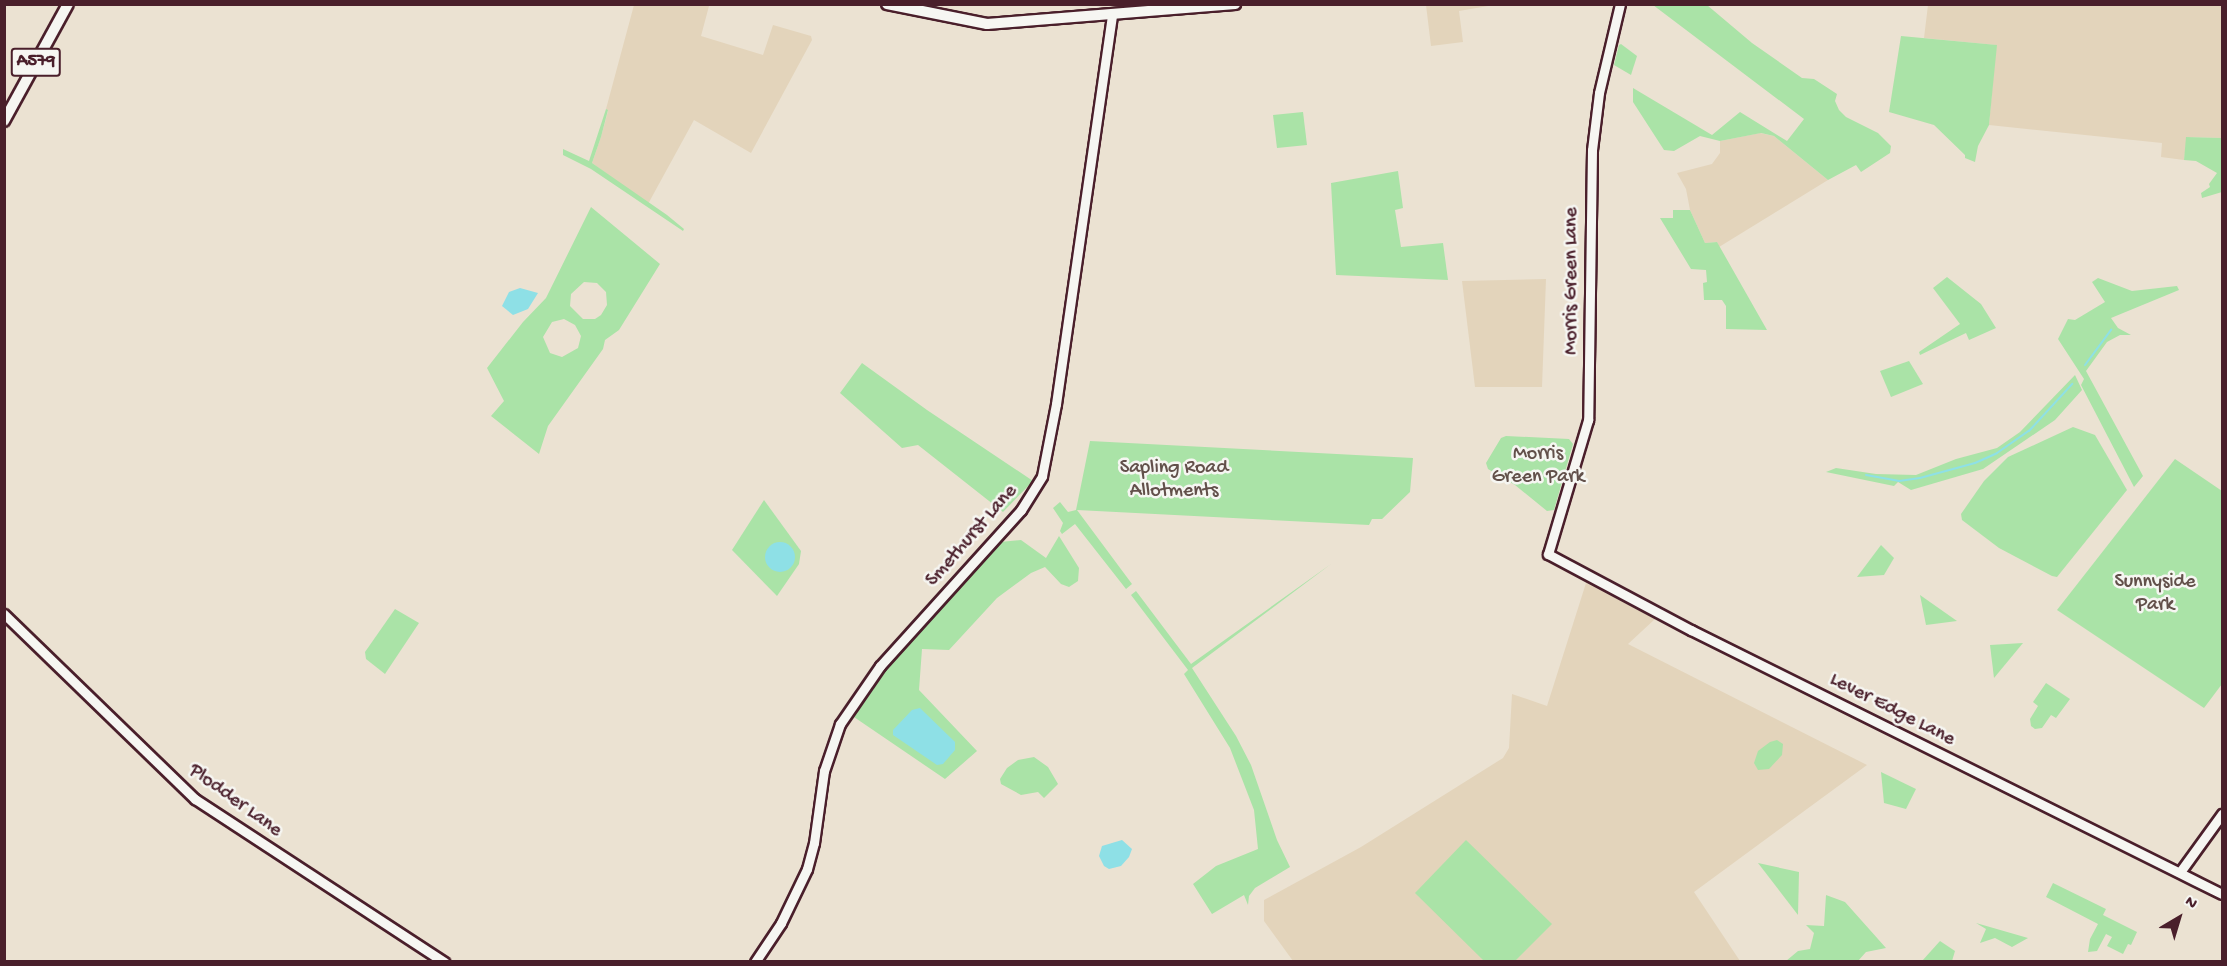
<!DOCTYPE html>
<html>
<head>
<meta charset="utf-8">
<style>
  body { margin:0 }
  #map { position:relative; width:2227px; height:966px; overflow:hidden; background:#ebe2d2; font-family:"Gochi Hand",sans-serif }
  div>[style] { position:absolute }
  .built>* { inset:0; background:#e3d4bb }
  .green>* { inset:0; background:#aae3a7 }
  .water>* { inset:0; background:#8ee0e6 }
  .round { border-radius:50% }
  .stream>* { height:2px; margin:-1px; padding:0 1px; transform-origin:1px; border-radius:1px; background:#8ee0e6 }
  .roads { filter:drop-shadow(2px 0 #4a1f2b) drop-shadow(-2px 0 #4a1f2b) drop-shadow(0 2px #4a1f2b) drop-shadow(0 -2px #4a1f2b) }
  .secondary>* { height:9px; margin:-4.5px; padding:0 4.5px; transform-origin:4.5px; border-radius:4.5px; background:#f6f6f2 }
  .primary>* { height:10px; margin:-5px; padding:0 5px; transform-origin:5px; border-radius:5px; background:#f6f6f2 }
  span { translate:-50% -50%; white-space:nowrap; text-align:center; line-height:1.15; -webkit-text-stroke:5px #f6f6f2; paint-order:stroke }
  .shield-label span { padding:2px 4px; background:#f6f6f2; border:2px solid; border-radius:4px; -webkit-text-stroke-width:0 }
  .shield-label { font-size:18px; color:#4a1f2b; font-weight:700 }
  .street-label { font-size:20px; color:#4a1f2b }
  .park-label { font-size:20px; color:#62504a }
  .frame { position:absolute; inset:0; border:6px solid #4a1f2b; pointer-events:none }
  .north { position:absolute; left:2149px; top:888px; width:60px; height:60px; -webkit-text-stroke:4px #f6f6f2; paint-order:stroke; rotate:38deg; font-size:16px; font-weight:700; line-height:24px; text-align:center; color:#4a1f2b }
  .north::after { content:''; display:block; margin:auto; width:21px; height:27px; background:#4a1f2b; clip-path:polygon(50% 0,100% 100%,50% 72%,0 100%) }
</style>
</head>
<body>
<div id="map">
  <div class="built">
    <div style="clip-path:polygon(703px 4px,709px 6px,701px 36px,763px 55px,773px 25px,811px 36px,812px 40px,751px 153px,694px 120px,648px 204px,592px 163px,601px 137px,608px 111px,606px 109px,634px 5px)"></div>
    <div style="clip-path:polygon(1494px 5px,1459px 11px,1463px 42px,1431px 46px,1426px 5px)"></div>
    <div style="clip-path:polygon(1928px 5px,2222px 5px,2222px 138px,2187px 137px,2184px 160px,2161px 157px,2162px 143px,1989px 125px,1996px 45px,1924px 38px)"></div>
    <div style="clip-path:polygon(1760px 133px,1774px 136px,1828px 180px,1719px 247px,1717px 242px,1705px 243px,1690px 210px,1686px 189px,1677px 173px,1712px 164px,1720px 153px,1720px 141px)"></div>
    <div style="clip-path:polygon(1546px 279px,1542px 387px,1475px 387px,1462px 281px)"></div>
    <div style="clip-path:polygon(1586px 583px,1655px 619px,1628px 644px,1867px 765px,1694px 892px,1740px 961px,1293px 961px,1264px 921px,1264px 900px,1361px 847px,1503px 758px,1509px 748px,1512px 694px,1547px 706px)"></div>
  </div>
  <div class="green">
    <div style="clip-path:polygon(1653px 5px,1707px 5px,1752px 43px,1802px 78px,1814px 79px,1837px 94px,1835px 101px,1839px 110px,1846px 117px,1878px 133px,1891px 146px,1890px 153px,1861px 172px,1856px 165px,1828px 180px,1774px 136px,1761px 133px,1720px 141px,1700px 136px,1674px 151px,1664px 150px,1633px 102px,1633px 88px,1712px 135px,1740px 112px,1787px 141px,1804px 119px)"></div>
    <div style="clip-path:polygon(1901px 36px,1997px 45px,1989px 125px,1978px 146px,1975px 162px,1965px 158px,1965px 155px,1934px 125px,1889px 112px)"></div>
    <div style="clip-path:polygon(1621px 44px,1637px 56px,1631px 75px,1614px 65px,1619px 45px)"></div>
    <div style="clip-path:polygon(606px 109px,608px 110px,601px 137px,592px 163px,667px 215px,684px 229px,683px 231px,591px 169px,563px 155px,563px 149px,589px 161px)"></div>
    <div style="clip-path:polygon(1303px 112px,1307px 145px,1277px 148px,1273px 115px)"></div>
    <div style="clip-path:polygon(2186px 137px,2222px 138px,2222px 192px,2202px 198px,2201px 193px,2210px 187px,2209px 184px,2217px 173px,2196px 161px,2184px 160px)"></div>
    <div style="clip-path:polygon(1398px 171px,1403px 208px,1395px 210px,1401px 247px,1443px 243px,1448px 280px,1336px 275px,1331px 183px)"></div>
    <div style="clip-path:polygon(evenodd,591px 207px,660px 264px,619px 330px,605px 340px,603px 349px,548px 426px,539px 454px,491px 416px,504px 401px,487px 368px,523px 322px,546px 298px,591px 207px,584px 282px,597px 283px,606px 292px,607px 305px,601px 315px,595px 319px,583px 319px,570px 306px,571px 294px,584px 282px,591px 207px,564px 319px,575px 325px,581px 336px,578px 348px,562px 357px,550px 353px,543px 337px,552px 322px,564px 319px)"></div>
    <div style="clip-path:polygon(1673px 210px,1690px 210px,1705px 243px,1717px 242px,1767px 330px,1726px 329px,1726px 306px,1722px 300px,1704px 300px,1703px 283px,1707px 282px,1706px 270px,1691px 269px,1660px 218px,1673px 218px)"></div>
    <div style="clip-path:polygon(1947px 277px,1981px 304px,1996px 328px,1969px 340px,1966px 333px,1920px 355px,1919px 352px,1960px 324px,1933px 288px)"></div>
    <div style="clip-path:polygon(2098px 278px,2132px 291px,2177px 286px,2179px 290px,2111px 318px,2118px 328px,2131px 335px,2120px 335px,2107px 342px,2086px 371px,2143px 476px,2134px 487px,2081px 385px,2084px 379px,2058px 339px,2068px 319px,2075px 320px,2105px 302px,2092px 282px)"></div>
    <div style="clip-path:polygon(1909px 361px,1923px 384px,1891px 397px,1880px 371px)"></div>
    <div style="clip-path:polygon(862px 363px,927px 410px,1033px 481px,1003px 512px,918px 445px,902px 448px,840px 393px)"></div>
    <div style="clip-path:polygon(2075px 375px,2082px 390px,2055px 420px,1983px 469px,1911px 490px,1898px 482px,1894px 486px,1826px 472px,1836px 468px,1876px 474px,1916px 475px,1956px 459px,1997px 448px,2020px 432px)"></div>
    <div style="clip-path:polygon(2073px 427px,2095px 435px,2127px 490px,2057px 577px,2052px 576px,1999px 548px,1962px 520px,1961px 514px,1984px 481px,2008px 457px)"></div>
    <div style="clip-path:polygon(1506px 436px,1569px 439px,1573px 444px,1554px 510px,1547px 511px,1515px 485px,1488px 469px,1486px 463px,1501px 438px)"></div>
    <div style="clip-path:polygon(1090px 441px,1413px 458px,1410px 492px,1382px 519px,1372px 519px,1369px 525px,1077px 510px,1132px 584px,1126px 589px,1075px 524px,1062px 534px,1060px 531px,1063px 523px,1053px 508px,1060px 502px,1068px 512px,1076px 510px)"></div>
    <div style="clip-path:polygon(2175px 459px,2222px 491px,2222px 684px,2204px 708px,2057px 610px)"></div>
    <div style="clip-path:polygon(764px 500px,801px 551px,799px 564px,777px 596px,732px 550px)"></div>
    <div style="clip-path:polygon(1059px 536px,1079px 568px,1078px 581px,1069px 587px,1061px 584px,1045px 567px,1031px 573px,997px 598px,949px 650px,922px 649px,919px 690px,977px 751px,945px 779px,851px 715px,887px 665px,1000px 542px,1021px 540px,1046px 558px)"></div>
    <div style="clip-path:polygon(1881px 545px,1894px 558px,1884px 575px,1857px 577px)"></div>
    <div style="clip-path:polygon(1331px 564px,1192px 668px,1236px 736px,1251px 765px,1277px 840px,1290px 867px,1255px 888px,1249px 896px,1248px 905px,1244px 895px,1212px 914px,1193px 884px,1216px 866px,1258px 849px,1254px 810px,1230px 748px,1184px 674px,1188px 670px,1131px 595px,1136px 591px,1191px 664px)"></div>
    <div style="clip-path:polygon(1920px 595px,1957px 621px,1926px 625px)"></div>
    <div style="clip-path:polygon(395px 609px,419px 623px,385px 674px,366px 659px,365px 652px)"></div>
    <div style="clip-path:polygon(2023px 643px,1994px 678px,1990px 645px)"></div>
    <div style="clip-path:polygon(2046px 683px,2070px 699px,2056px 718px,2051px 715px,2042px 728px,2035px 729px,2031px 726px,2030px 719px,2038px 706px,2033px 702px)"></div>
    <div style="clip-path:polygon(1777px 740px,1783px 744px,1782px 755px,1769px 769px,1758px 770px,1754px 763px,1758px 751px,1770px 742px)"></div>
    <div style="clip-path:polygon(1034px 757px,1048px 767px,1058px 784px,1044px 798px,1038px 792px,1021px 795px,1001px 784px,1000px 779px,1007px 768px,1018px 760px)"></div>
    <div style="clip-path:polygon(1881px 772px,1916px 789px,1906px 809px,1884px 803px)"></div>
    <div style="clip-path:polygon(1466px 840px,1552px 924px,1515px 961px,1484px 961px,1415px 893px)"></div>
    <div style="clip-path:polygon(1758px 863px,1799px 872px,1798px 915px)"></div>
    <div style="clip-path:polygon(2053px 883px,2106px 909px,2103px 915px,2137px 932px,2131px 945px,2128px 944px,2123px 954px,2107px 946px,2112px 937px,2106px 934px,2097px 951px,2088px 952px,2090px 939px,2098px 924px,2046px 897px)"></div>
    <div style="clip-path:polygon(1826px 895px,1845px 902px,1886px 948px,1866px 952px,1858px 961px,1786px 961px,1798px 951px,1810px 949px,1814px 933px,1806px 925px,1824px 926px)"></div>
    <div style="clip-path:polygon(1976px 923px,2028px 938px,2012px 947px,1995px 938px,1980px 943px,1986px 929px)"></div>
    <div style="clip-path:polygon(1940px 941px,1955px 951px,1952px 961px,1922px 961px)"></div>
  </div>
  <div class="water">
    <div style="clip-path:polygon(520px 288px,538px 293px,528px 309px,513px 315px,502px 306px,509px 292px)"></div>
    <div class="round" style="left:765px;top:542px;width:30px;height:30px"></div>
    <div style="clip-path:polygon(920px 708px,955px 742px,955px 750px,943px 764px,937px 765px,893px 735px,893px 730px,912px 710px)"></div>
    <div style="clip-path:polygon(1122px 840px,1132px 849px,1129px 857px,1121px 866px,1109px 869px,1104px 866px,1099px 856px,1102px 846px)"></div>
  </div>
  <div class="stream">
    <div style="left:2085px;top:365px;width:44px;rotate:-53.4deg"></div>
    <div style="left:1866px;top:475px;width:34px;rotate:10deg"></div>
    <div style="left:1899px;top:481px;width:21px;rotate:-8deg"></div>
    <div style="left:1920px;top:478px;width:57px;rotate:-15.3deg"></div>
    <div style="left:1975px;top:463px;width:24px;rotate:-24deg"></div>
    <div style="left:1997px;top:453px;width:39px;rotate:-35deg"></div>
    <div style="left:2029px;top:431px;width:64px;rotate:-47.5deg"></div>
  </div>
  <div class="roads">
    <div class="secondary">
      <div style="left:1620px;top:4px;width:91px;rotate:103.3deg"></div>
      <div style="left:1599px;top:93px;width:57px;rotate:97deg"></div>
      <div style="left:1592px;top:150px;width:270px;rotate:90.8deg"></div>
      <div style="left:1588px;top:420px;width:140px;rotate:106.6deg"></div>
      <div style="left:1548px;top:554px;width:162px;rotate:28deg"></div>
      <div style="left:1691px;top:630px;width:593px;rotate:26.44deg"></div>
      <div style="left:4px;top:614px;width:266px;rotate:44.1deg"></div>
      <div style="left:195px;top:799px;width:298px;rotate:33.2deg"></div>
      <div style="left:2180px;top:872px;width:72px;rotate:-54.1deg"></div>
      <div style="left:755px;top:962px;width:47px;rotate:-56.3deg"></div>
      <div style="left:781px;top:923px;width:60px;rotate:-64.3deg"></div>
      <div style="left:807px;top:869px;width:27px;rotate:-75deg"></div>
      <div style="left:814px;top:843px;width:73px;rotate:-82.1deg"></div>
      <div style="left:824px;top:771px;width:50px;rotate:-71.2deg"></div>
      <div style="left:840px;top:724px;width:70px;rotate:-55.4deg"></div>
      <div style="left:880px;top:666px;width:210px;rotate:-47.9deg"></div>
      <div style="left:1021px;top:510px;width:40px;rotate:-58deg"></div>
      <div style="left:1042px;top:476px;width:73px;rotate:-79deg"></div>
      <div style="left:1056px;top:404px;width:392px;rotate:-81.8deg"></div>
    </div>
    <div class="primary">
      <div style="left:887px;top:4px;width:102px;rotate:11.3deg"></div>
      <div style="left:987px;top:24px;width:249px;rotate:-4.6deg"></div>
      <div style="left:4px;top:121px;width:133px;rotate:-61.3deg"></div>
    </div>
  </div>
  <div class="shield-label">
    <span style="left:36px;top:62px">A579</span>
  </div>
  <div class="street-label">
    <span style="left:1572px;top:281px;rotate:-90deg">Morris Green Lane</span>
    <span style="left:972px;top:536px;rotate:-49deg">Smethurst Lane</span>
    <span style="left:1892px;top:710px;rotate:27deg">Lever Edge Lane</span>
    <span style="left:235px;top:801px;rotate:36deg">Plodder Lane</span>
  </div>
  <div class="park-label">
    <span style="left:1538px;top:466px">Morris<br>Green Park</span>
    <span style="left:1174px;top:480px">Sapling Road<br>Allotments</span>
    <span style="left:2155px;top:594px">Sunnyside<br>Park</span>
  </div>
  <div class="frame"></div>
  <div class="north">N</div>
</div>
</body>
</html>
